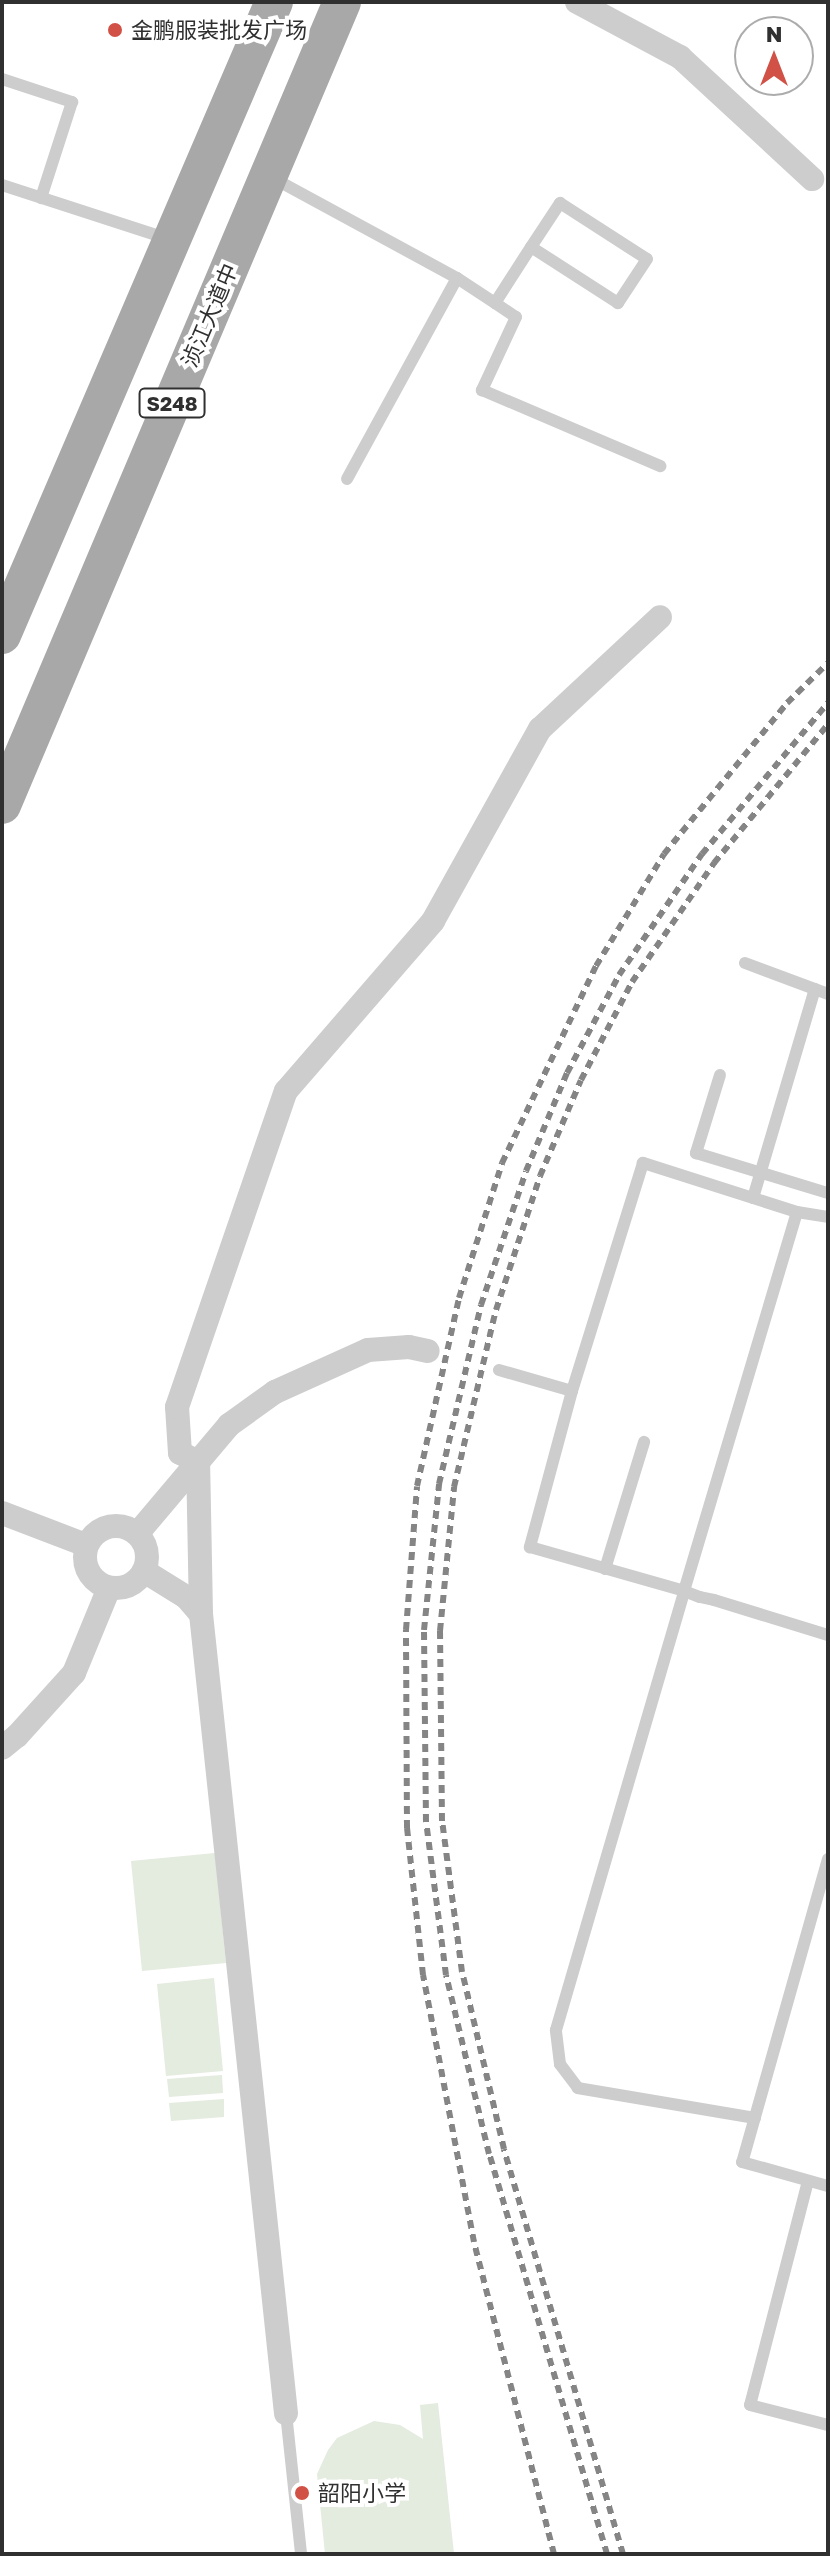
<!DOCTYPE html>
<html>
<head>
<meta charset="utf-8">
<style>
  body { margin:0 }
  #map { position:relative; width:830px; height:2556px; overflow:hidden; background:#fff; font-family:"Golos Text","Noto Sans SC",sans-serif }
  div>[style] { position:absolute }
  .green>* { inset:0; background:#e4ebdf }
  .service>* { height:12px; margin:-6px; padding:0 6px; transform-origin:6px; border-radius:6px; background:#cdcdcd }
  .minor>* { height:24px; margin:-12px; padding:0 12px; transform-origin:12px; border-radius:12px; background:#cdcdcd }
  .minor>.ring { margin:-12px; padding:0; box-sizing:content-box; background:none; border:24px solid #cdcdcd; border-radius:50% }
  .primary>* { height:38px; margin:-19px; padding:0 19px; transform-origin:19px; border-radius:19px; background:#a8a8a8 }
  .rail>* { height:6px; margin-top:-3px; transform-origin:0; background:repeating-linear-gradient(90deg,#858585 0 8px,transparent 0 14px) }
  .dots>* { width:22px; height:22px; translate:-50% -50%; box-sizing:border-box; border:4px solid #fff; border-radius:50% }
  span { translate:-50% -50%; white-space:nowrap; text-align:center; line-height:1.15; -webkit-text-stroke:8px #fff; paint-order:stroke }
  .shield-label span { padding:2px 6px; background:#fff; border:2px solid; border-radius:6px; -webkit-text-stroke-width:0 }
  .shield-label { font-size:20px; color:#303030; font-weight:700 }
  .poi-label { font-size:22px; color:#303030 }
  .left { translate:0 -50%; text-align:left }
  .street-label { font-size:22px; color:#303030 }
  .frame { position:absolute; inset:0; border:4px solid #303030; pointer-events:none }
  .north { position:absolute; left:734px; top:16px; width:80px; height:80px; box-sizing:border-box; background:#fff; border:2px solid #acacac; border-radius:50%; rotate:0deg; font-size:22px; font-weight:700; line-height:32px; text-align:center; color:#303030 }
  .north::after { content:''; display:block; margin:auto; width:28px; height:36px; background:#d25146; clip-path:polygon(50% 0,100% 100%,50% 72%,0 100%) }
</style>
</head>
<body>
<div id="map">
  <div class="green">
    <div style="clip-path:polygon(215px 1853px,226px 1963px,142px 1971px,131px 1861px)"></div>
    <div style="clip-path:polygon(214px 1978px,223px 2071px,166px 2076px,157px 1984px)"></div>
    <div style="clip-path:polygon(222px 2075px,223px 2093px,169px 2097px,167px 2079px)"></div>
    <div style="clip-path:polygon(224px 2099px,224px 2117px,171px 2121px,169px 2103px)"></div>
    <div style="clip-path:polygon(438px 2403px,454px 2554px,325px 2554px,317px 2474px,328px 2450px,337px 2438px,374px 2421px,400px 2425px,423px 2439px,420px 2405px)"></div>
  </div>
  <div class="service">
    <div style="left:2px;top:79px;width:74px;rotate:18.2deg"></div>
    <div style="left:72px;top:102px;width:101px;rotate:107.9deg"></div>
    <div style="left:271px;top:177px;width:212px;rotate:28.5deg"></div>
    <div style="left:457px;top:278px;width:229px;rotate:118.7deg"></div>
    <div style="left:2px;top:185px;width:175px;rotate:18deg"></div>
    <div style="left:457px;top:278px;width:45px;rotate:33.3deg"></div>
    <div style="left:495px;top:303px;width:67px;rotate:-57.3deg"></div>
    <div style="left:531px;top:247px;width:53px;rotate:-56.6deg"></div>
    <div style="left:560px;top:203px;width:103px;rotate:32.8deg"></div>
    <div style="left:647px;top:259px;width:53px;rotate:123.4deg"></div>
    <div style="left:618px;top:303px;width:103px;rotate:-147.2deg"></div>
    <div style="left:495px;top:303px;width:25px;rotate:34deg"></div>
    <div style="left:516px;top:317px;width:81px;rotate:115deg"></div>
    <div style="left:482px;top:390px;width:194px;rotate:23.1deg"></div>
    <div style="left:745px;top:963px;width:89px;rotate:20.5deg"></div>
    <div style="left:720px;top:1075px;width:82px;rotate:107.1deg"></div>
    <div style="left:696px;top:1153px;width:138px;rotate:16.9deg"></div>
    <div style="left:753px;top:1198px;width:218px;rotate:-73.5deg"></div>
    <div style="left:797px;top:1212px;width:31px;rotate:9deg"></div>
    <div style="left:499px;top:1370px;width:76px;rotate:16deg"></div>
    <div style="left:605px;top:1569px;width:133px;rotate:-72.9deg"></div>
    <div style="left:828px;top:1859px;width:315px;rotate:105.8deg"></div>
    <div style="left:742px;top:2162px;width:89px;rotate:15.6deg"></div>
    <div style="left:755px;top:2118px;width:180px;rotate:-170.4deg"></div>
    <div style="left:578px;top:2088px;width:30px;rotate:-127deg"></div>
    <div style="left:560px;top:2064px;width:34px;rotate:-97deg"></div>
    <div style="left:556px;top:2030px;width:457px;rotate:-73.7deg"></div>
    <div style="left:684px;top:1591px;width:395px;rotate:-73.4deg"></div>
    <div style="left:797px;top:1212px;width:162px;rotate:-162.3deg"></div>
    <div style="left:643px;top:1163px;width:239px;rotate:107.3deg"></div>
    <div style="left:572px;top:1391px;width:162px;rotate:105.1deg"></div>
    <div style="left:530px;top:1547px;width:160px;rotate:15.9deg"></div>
    <div style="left:684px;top:1591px;width:17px;rotate:21deg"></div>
    <div style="left:700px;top:1597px;width:14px;rotate:12deg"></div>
    <div style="left:714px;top:1600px;width:119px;rotate:17.1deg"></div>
    <div style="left:808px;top:2181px;width:231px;rotate:104.5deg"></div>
    <div style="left:750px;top:2405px;width:81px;rotate:14.4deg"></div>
    <div style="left:286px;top:2413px;width:142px;rotate:83.9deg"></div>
  </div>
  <div class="minor">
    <div style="left:577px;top:2px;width:117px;rotate:28.1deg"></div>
    <div style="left:680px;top:57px;width:180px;rotate:42.7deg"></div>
    <div style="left:2px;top:1513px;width:90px;rotate:20.9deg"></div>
    <div class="ring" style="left:85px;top:1526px;width:38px;height:38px"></div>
    <div style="left:137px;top:1534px;width:143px;rotate:-49.8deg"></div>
    <div style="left:229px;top:1425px;width:57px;rotate:-35.7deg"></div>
    <div style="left:275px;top:1392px;width:102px;rotate:-24.3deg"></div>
    <div style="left:368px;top:1350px;width:41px;rotate:-4.2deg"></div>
    <div style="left:409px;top:1347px;width:19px;rotate:12deg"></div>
    <div style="left:144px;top:1571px;width:49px;rotate:31.8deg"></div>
    <div style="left:186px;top:1597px;width:23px;rotate:49deg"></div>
    <div style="left:201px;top:1614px;width:804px;rotate:83.93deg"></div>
    <div style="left:201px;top:1614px;width:152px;rotate:-91.1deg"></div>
    <div style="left:198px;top:1462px;width:20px;rotate:-153deg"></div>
    <div style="left:180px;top:1453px;width:46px;rotate:-93.7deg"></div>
    <div style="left:177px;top:1407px;width:334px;rotate:-71deg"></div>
    <div style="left:286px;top:1091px;width:225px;rotate:-49.1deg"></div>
    <div style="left:433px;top:921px;width:220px;rotate:-60.9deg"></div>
    <div style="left:540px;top:729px;width:164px;rotate:-43deg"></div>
    <div style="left:2px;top:1748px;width:19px;rotate:-39deg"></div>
    <div style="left:17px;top:1736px;width:85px;rotate:-47.9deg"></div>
    <div style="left:74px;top:1673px;width:92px;rotate:-67.6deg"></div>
  </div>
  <div class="primary">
    <div style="left:2px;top:635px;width:689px;rotate:-66.75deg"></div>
    <div style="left:2px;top:805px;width:872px;rotate:-67.05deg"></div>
  </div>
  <div class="rail">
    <div style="left:554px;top:2554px;width:322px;rotate:-104.4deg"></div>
    <div style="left:474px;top:2242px;width:272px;rotate:-100.8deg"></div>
    <div style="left:423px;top:1975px;width:148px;rotate:-96.2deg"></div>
    <div style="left:407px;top:1828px;width:198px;rotate:-90.3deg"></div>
    <div style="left:406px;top:1630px;width:144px;rotate:-85.6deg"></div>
    <div style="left:417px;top:1486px;width:193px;rotate:-77.4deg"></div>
    <div style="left:459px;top:1298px;width:142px;rotate:-72.3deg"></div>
    <div style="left:502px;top:1163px;width:218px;rotate:-64.5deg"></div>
    <div style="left:596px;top:966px;width:131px;rotate:-58.7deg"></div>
    <div style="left:664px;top:854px;width:195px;rotate:-50.8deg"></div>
    <div style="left:787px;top:703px;width:57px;rotate:-44.3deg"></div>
    <div style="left:607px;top:2554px;width:417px;rotate:-106.4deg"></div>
    <div style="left:489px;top:2154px;width:184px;rotate:-103.5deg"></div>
    <div style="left:446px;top:1975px;width:154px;rotate:-97.4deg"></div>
    <div style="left:426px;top:1822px;width:192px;rotate:-90.6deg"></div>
    <div style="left:424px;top:1630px;width:147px;rotate:-84.1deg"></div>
    <div style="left:439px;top:1484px;width:184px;rotate:-76.8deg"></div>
    <div style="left:481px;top:1305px;width:141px;rotate:-71.4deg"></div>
    <div style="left:526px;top:1171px;width:106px;rotate:-67.3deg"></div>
    <div style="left:567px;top:1073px;width:111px;rotate:-62deg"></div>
    <div style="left:619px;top:975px;width:147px;rotate:-55.6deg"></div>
    <div style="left:702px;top:854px;width:197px;rotate:-50.2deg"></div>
    <div style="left:623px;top:2554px;width:422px;rotate:-106.4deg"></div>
    <div style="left:504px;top:2149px;width:182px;rotate:-103.3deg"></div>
    <div style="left:462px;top:1972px;width:152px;rotate:-97.5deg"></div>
    <div style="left:442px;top:1821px;width:190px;rotate:-90.6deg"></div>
    <div style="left:440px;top:1631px;width:145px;rotate:-84.4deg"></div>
    <div style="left:454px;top:1487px;width:182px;rotate:-76.7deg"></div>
    <div style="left:496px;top:1310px;width:141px;rotate:-71.8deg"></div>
    <div style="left:540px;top:1176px;width:104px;rotate:-66.9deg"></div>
    <div style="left:581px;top:1080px;width:110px;rotate:-62.5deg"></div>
    <div style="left:632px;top:982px;width:145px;rotate:-55.4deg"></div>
    <div style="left:714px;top:863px;width:180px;rotate:-50.6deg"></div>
  </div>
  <div class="dots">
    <div style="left:115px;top:30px;background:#d25146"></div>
    <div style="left:302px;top:2493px;background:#d25146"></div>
  </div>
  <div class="shield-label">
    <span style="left:172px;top:403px">S248</span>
  </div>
  <div class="poi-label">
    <span class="left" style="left:131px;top:30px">金鹏服装批发广场</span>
    <span class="left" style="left:318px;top:2493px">韶阳小学</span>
  </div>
  <div class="street-label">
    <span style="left:209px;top:315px;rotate:-67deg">浈江大道中</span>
  </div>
  <div class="frame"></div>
  <div class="north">N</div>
</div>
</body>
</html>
